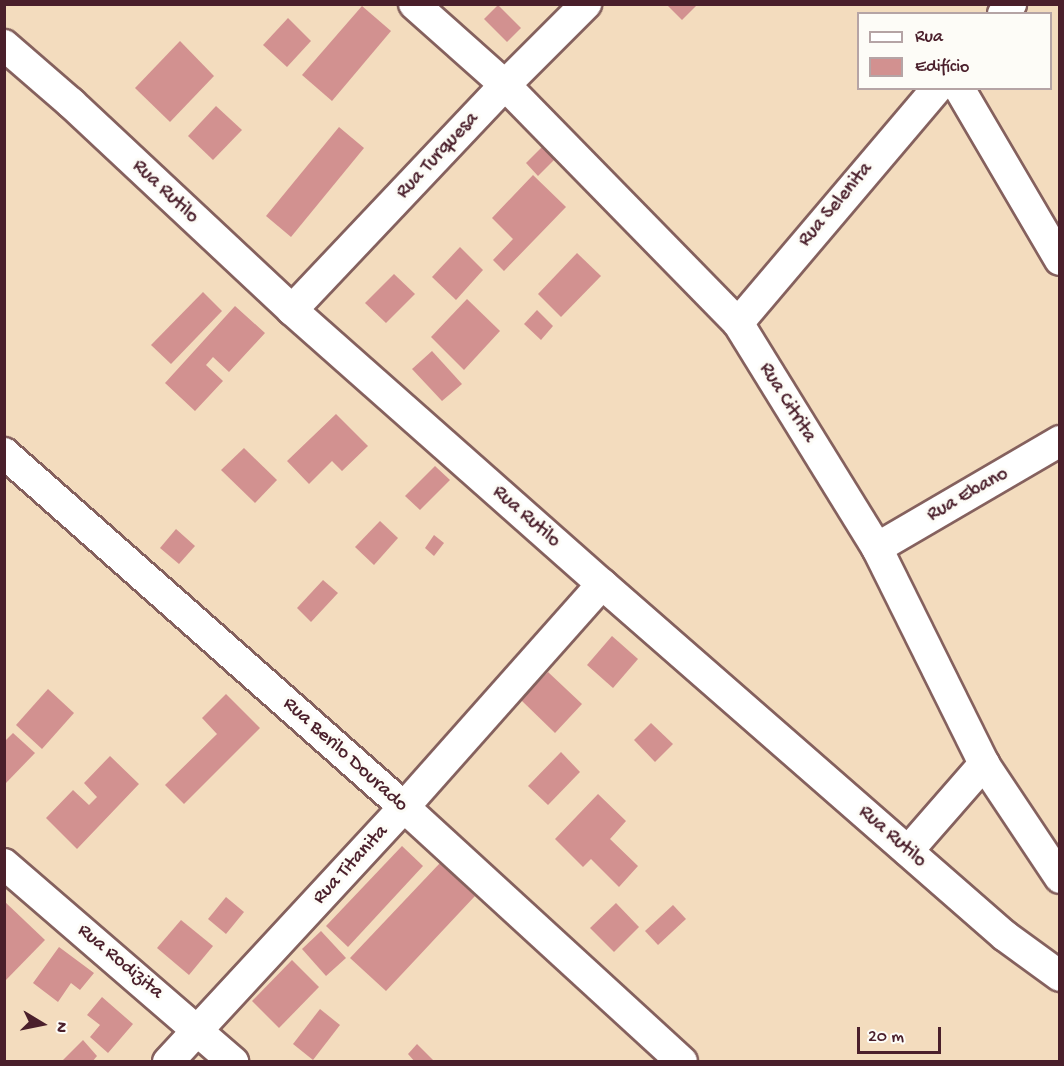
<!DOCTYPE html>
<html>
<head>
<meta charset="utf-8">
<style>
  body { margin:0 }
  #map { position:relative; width:1064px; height:1066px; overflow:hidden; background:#f3dcbe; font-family:"Gochi Hand",sans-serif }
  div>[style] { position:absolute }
  .building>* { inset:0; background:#d29190 }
  .roads { filter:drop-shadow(2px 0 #85615e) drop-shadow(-2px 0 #85615e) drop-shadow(0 2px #85615e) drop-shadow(0 -2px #85615e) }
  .street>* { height:30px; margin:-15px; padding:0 15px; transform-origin:15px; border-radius:15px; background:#fff }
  span { translate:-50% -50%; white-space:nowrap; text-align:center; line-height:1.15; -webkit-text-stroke:6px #fdfcf7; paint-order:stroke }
  .street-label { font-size:20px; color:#4a1f2b }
  .frame { position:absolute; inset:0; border:6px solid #4a1f2b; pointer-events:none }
  .legend { position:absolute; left:857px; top:12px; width:195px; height:78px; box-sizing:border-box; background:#fdfcf7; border:2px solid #b5a4a5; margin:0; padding:8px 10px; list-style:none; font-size:18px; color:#4a1f2b }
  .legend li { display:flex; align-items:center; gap:12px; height:30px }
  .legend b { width:30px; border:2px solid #b5a4a5 }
  .north { position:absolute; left:12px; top:994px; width:60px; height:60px; -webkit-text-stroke:4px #fdfcf7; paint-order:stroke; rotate:100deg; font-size:16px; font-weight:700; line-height:24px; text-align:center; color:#4a1f2b }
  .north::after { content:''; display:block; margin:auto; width:21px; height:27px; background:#4a1f2b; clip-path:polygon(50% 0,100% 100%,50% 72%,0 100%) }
  .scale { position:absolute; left:857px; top:1027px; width:84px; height:27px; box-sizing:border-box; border:3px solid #4a1f2b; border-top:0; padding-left:8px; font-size:18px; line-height:21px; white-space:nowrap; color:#4a1f2b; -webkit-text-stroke:4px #fdfcf7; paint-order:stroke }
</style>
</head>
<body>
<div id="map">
  <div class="building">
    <div style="clip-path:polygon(666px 4px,698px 4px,682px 20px)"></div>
    <div style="clip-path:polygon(498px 5px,521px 28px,507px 42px,484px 19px)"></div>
    <div style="clip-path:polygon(362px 6px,391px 31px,332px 101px,302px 75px)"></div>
    <div style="clip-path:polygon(288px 18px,311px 41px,287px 67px,263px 45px)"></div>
    <div style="clip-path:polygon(180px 41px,214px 76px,170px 122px,135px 88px)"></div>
    <div style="clip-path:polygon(216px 106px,242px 130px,213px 160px,188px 136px)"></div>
    <div style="clip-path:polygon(339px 127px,364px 148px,291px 237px,266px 216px)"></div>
    <div style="clip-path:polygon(543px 146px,555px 159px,538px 176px,526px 163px)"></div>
    <div style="clip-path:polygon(533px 175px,566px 207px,504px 271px,493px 260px,513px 239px,492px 218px)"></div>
    <div style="clip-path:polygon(460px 247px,483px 270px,456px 300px,432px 277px)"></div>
    <div style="clip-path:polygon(577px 253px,601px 276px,561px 317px,538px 294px)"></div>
    <div style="clip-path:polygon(394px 274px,415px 294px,386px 323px,365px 303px)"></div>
    <div style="clip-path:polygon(203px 292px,222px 311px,171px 364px,151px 345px)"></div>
    <div style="clip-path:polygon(467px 299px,500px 331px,464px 370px,431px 337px)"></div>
    <div style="clip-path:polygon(235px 306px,265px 333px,229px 372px,213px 357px,206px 365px,223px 381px,195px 411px,165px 383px)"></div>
    <div style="clip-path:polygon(537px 310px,553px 326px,541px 340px,524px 324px)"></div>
    <div style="clip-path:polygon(432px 351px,462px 384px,442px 401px,412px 369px)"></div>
    <div style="clip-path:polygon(336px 414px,368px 446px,342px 471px,332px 461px,309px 484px,287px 461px)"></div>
    <div style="clip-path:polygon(244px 448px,277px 480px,255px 503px,221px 470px)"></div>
    <div style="clip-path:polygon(435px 466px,450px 480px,420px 510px,405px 496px)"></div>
    <div style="clip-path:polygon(380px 521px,398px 538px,374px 565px,355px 547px)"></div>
    <div style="clip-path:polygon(176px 529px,195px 546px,179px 564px,160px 548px)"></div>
    <div style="clip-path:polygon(434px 535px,444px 543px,434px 556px,425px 548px)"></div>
    <div style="clip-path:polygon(323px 580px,338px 593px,311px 622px,297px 608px)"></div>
    <div style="clip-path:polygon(612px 636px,638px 659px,613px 688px,587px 665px)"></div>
    <div style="clip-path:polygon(548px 672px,582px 704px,555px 733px,521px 700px)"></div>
    <div style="clip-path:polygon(48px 689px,74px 713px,42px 749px,16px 725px)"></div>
    <div style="clip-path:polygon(226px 694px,260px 728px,184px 804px,165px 785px,217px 734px,202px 718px)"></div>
    <div style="clip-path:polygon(651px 723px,673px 744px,655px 762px,634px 740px)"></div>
    <div style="clip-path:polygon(13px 733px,35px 753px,4px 785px,4px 742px)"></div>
    <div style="clip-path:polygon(561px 752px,580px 772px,548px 805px,528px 786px)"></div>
    <div style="clip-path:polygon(110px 756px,139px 784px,77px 849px,46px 818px,73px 790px,89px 805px,97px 797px,84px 783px)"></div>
    <div style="clip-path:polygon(598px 794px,626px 821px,610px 839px,638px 866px,619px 887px,591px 859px,583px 867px,555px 839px)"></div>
    <div style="clip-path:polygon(402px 846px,423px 866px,348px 947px,326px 926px)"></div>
    <div style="clip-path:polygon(440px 863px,475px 896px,386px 991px,350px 958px)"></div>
    <div style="clip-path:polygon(226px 897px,244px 912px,226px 934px,208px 919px)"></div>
    <div style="clip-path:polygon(4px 901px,45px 940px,4px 982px)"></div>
    <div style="clip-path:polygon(616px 903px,639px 927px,614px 952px,590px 928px)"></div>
    <div style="clip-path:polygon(673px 905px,686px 919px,658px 945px,645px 931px)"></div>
    <div style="clip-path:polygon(181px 920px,213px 946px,189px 975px,157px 948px)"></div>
    <div style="clip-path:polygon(321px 931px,346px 958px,326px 976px,302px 949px)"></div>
    <div style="clip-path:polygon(59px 947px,94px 973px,80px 990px,71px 983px,58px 1002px,33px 983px)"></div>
    <div style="clip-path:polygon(292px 960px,319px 987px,279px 1028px,252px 1001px)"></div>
    <div style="clip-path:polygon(102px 997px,133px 1024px,108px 1053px,90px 1037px,100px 1025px,87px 1015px)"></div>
    <div style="clip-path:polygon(320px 1009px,340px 1025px,313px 1060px,293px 1044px)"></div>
    <div style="clip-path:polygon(83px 1040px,97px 1056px,92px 1062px,64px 1062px,63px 1060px)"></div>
    <div style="clip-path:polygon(417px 1044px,435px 1062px,415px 1062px,408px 1054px)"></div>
  </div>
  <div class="roads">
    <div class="street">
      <div style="left:414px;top:4px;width:122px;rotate:41.7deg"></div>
      <div style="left:505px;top:85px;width:333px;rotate:45.6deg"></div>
      <div style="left:738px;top:323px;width:264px;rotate:58.3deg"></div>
      <div style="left:877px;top:548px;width:241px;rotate:63.6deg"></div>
      <div style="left:984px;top:764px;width:137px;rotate:56.3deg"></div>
      <div style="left:1003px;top:14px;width:13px;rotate:-51deg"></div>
      <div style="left:4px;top:45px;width:89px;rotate:40.9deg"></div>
      <div style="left:71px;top:103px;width:303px;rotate:43.1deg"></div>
      <div style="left:292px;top:310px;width:414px;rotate:41.5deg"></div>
      <div style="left:602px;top:584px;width:535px;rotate:41.14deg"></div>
      <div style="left:1005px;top:936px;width:68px;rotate:36deg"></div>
      <div style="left:959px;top:88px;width:199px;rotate:59.6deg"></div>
      <div style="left:292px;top:310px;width:310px;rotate:-46.6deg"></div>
      <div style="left:505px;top:85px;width:115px;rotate:-45deg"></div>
      <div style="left:738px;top:323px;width:308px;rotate:-49.7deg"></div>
      <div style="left:4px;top:453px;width:534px;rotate:41.51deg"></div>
      <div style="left:404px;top:807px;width:377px;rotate:42.5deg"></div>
      <div style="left:877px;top:548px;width:212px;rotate:-30.3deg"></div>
      <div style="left:908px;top:851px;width:116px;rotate:-48.9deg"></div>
      <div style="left:4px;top:864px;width:303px;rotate:40.8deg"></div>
      <div style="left:168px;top:1062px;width:347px;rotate:-47.2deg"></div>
      <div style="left:404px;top:807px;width:298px;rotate:-48.4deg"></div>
    </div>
  </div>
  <div class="street-label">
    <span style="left:438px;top:156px;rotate:-47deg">Rua Turquesa</span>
    <span style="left:165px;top:192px;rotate:43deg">Rua Rutilo</span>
    <span style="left:836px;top:205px;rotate:-50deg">Rua Selenita</span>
    <span style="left:787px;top:403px;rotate:58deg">Rua Citrita</span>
    <span style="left:968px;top:495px;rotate:-30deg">Rua Ebano</span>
    <span style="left:526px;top:517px;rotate:41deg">Rua Rutilo</span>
    <span style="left:345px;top:755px;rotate:42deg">Rua Berilo Dourado</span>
    <span style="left:892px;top:837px;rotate:41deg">Rua Rutilo</span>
    <span style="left:351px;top:865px;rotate:-47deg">Rua Titanita</span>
    <span style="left:120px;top:962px;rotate:40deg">Rua Rodizita</span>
  </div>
  <div class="frame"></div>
  <ul class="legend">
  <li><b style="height:8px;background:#fff"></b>Rua</li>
  <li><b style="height:16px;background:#d29190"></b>Edifício</li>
  </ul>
  <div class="north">N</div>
  <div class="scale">20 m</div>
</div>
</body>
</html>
